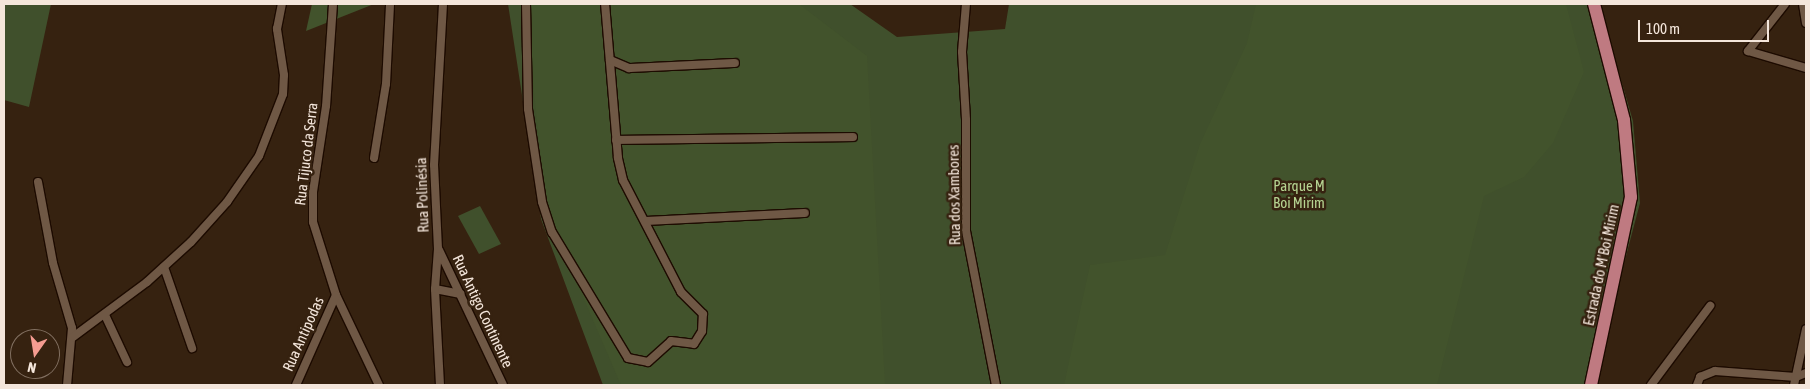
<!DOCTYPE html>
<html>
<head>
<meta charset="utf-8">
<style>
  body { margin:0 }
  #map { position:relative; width:1810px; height:389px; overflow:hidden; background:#362210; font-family:"Asap Condensed",sans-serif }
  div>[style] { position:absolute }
  .green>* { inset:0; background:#40502c }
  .forest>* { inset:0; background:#42532c }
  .roads { filter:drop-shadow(1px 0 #1d0b00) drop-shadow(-1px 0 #1d0b00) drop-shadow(0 1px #1d0b00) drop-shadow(0 -1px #1d0b00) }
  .street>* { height:8px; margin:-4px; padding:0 4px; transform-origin:4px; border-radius:4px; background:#6f5845 }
  .primary>* { height:12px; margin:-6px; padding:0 6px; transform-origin:6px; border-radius:6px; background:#bf7a81 }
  span { translate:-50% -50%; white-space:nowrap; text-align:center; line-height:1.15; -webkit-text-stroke:5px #362210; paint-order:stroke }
  .street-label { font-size:15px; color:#f4e6db }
  .park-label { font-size:15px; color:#b5d391 }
  .frame { position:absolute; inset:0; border:5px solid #f4e6db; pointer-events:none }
  .north { position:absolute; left:10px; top:329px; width:50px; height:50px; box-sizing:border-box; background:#362210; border:1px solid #827061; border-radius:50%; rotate:193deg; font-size:14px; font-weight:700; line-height:20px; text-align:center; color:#f4e6db }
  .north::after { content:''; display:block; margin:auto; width:18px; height:22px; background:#f59c91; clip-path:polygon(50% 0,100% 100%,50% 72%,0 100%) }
  .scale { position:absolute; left:1638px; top:20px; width:131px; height:22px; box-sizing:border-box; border:2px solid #f4e6db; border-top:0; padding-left:6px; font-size:15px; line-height:18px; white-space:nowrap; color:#f4e6db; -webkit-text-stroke:4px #362210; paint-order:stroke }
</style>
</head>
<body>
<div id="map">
  <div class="green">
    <div style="clip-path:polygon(4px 4px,51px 4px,29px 107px,4px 100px)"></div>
    <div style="clip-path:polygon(508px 4px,850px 4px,897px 37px,1005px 29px,1009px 4px,1599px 4px,1633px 121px,1640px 203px,1592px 385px,603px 385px,541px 219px)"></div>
    <div style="clip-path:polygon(480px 206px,501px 244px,479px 254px,458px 216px)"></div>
  </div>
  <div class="forest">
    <div style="clip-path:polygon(312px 4px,374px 4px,306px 31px)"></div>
    <div style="clip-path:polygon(525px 4px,799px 4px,867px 56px,885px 385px,621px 385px,555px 232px,545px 199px)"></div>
    <div style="clip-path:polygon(1256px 4px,1566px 4px,1584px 72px,1553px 143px,1524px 177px,1484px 196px,1437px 385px,1064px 385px,1090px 265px,1165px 255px,1200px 144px,1247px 43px)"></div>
  </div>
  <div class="roads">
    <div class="street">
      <div style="left:333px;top:4px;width:102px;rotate:93.9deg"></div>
      <div style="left:326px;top:106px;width:87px;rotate:98.6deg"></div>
      <div style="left:313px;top:192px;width:30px;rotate:90deg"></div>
      <div style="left:313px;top:222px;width:77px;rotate:72.5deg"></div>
      <div style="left:336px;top:295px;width:100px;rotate:64.5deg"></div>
      <div style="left:526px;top:4px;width:105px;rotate:88.9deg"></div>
      <div style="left:528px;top:109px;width:94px;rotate:81.4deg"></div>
      <div style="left:542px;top:202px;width:32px;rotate:72deg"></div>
      <div style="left:552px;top:232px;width:147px;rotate:58.9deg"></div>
      <div style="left:628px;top:358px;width:20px;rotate:11deg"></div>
      <div style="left:648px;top:362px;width:31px;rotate:-42deg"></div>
      <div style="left:671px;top:341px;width:23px;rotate:7deg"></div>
      <div style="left:694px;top:344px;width:15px;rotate:-58deg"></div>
      <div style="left:702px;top:331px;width:17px;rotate:-87deg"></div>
      <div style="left:703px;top:314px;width:31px;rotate:-135deg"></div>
      <div style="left:681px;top:292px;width:126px;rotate:-117.4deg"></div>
      <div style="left:623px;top:180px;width:23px;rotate:-103deg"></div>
      <div style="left:618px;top:158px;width:155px;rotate:-94.8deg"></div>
      <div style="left:966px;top:4px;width:48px;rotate:94.8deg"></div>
      <div style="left:962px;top:52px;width:68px;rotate:86.6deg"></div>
      <div style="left:966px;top:120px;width:111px;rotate:90deg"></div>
      <div style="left:966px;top:231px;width:157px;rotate:79deg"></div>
      <div style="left:1785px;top:4px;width:60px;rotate:128.2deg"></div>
      <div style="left:1748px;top:51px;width:60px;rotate:16.3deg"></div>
      <div style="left:1803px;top:4px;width:19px;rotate:81deg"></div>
      <div style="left:610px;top:60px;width:21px;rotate:23deg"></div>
      <div style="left:629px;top:68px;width:106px;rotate:-2.7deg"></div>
      <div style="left:616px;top:140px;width:237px;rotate:-0.7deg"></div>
      <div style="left:374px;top:158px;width:75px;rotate:-80.8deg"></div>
      <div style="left:386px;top:84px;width:80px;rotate:-87.1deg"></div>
      <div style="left:38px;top:182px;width:82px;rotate:79.5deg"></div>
      <div style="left:53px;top:263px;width:68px;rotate:73.7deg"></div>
      <div style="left:72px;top:328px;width:57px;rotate:95deg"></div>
      <div style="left:645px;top:221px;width:160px;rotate:-2.9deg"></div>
      <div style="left:439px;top:250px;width:149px;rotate:64.6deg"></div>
      <div style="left:164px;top:267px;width:86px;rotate:70.9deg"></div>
      <div style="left:435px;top:289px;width:26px;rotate:11deg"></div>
      <div style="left:105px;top:315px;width:52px;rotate:64.9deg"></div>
      <div style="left:73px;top:337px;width:92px;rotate:-36.6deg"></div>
      <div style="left:147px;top:282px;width:59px;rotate:-42.3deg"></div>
      <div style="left:191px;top:242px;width:54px;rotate:-48deg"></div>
      <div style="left:227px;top:202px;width:56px;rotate:-55.2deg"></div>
      <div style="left:259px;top:156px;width:66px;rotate:-68.8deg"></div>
      <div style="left:283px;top:94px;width:19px;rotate:-87deg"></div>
      <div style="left:284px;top:75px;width:47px;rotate:-98.7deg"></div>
      <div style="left:277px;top:29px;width:25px;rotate:-79deg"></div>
      <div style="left:296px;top:385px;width:98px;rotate:-66deg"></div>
      <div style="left:440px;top:385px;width:96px;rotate:-93deg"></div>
      <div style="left:435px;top:289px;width:40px;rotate:-85.7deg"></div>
      <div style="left:438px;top:249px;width:84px;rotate:-92.7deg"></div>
      <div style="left:434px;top:165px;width:161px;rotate:-86.8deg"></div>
      <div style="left:1651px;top:385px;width:99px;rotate:-53.2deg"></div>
      <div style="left:1697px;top:385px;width:9px;rotate:-69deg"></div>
      <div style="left:1700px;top:377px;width:16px;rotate:-22deg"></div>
      <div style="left:1715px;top:371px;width:81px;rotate:4.2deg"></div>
      <div style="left:1796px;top:377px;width:11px;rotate:-22deg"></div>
      <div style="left:1794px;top:385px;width:57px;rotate:-77.9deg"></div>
    </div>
    <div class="primary">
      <div style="left:1591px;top:385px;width:192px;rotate:-78deg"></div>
      <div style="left:1631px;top:197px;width:77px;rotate:-95.2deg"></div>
      <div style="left:1624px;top:120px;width:120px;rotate:-104.5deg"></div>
    </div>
  </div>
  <div class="street-label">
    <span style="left:306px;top:154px;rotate:-83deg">Rua Tijuco da Serra</span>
    <span style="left:422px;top:195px;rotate:-92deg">Rua Polinésia</span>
    <span style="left:954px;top:195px;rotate:-91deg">Rua dos Xambores</span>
    <span style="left:1601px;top:265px;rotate:-78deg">Estrada do M'Boi Mirim</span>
    <span style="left:483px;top:311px;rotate:65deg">Rua Antigo Continente</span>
    <span style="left:303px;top:334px;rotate:-66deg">Rua Antipodas</span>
  </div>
  <div class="park-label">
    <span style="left:1299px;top:194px">Parque M<br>Boi Mirim</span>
  </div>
  <div class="frame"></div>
  <div class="north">N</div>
  <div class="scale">100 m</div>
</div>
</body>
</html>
